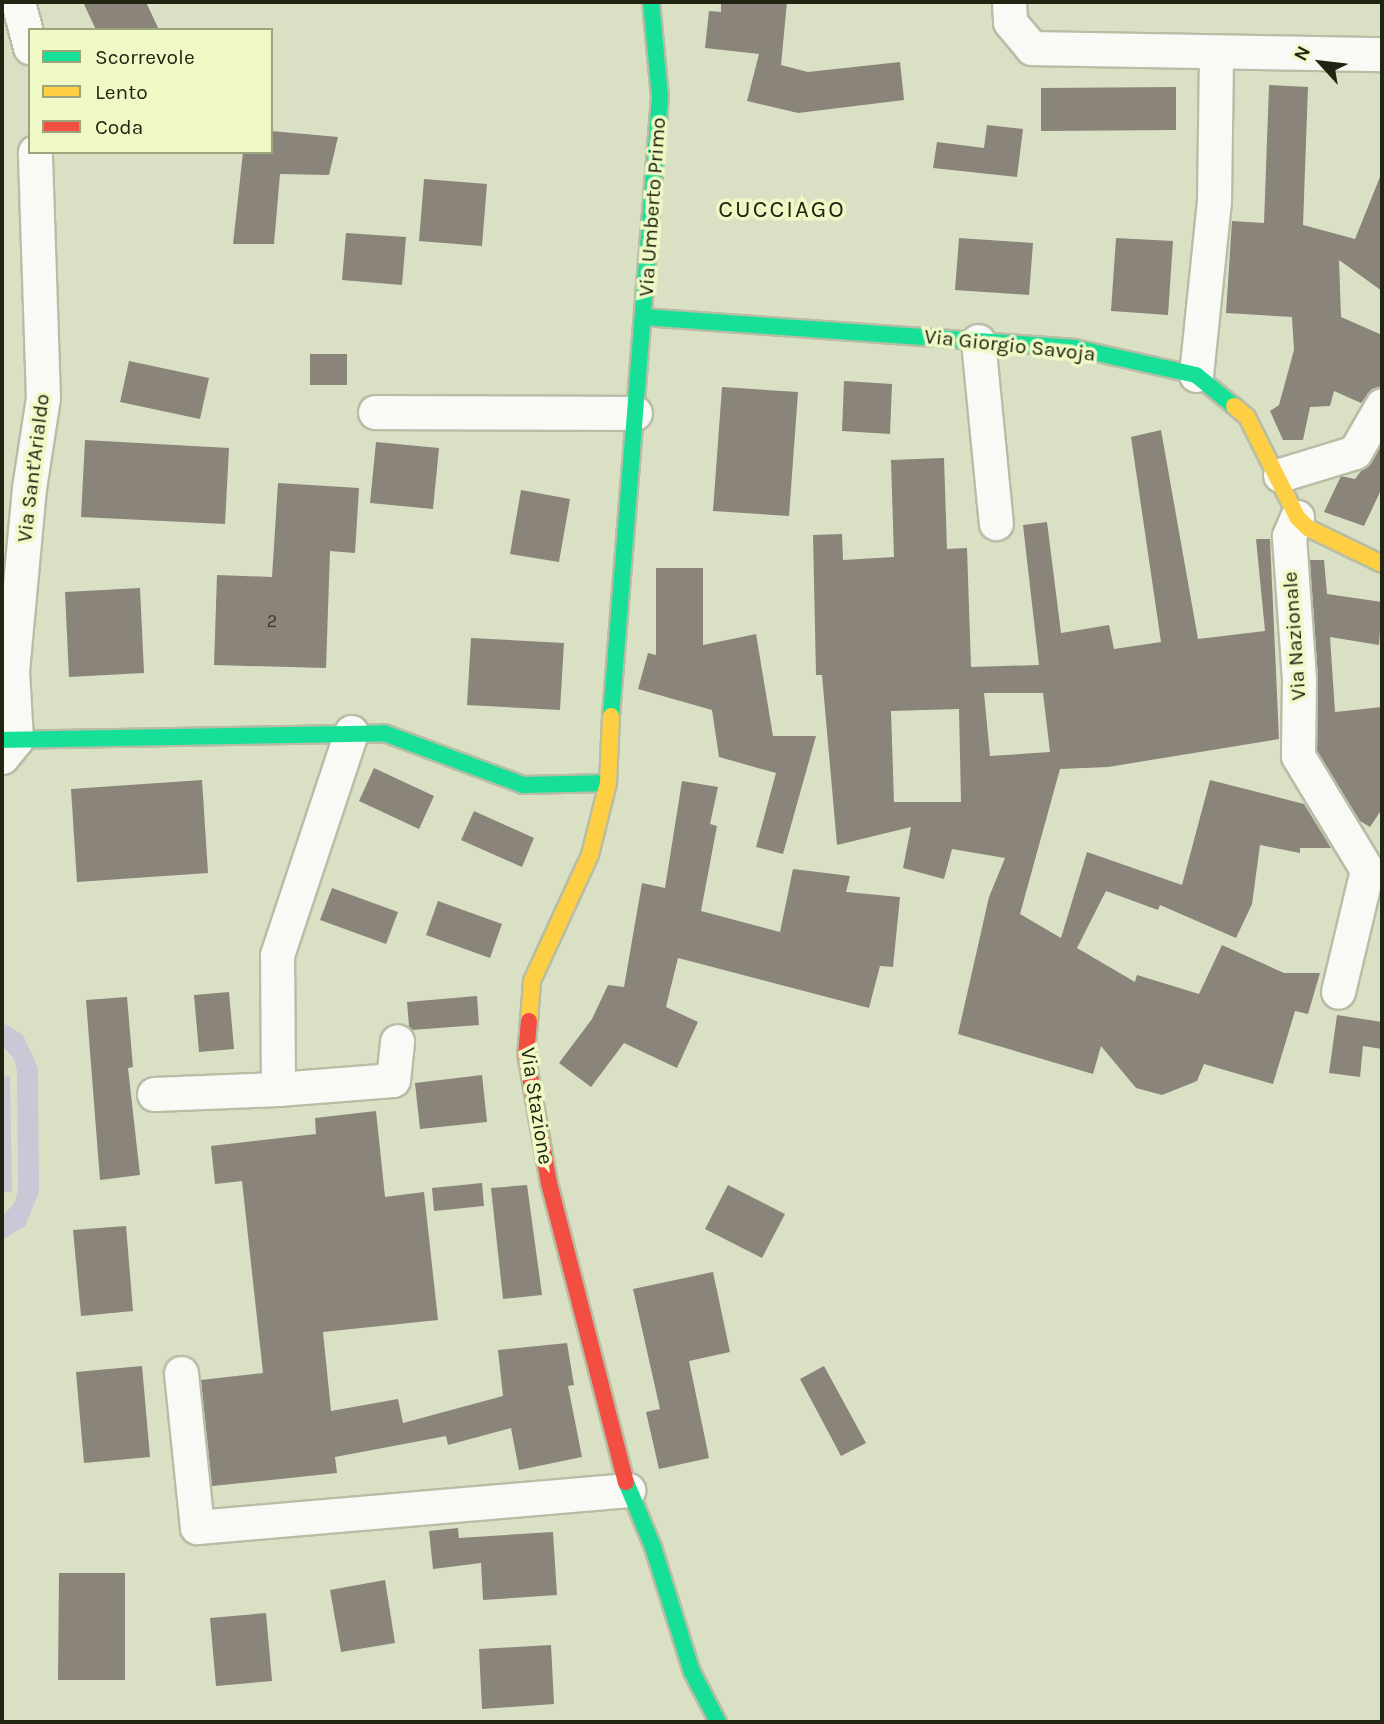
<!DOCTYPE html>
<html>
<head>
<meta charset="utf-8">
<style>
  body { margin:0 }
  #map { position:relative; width:1384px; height:1724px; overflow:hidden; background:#dae0c4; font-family:Karla,sans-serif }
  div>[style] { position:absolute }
  .green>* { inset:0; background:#ccc7d7 }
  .building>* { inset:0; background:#8a847a }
  .roads { filter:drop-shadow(2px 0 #b8bda6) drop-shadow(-2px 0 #b8bda6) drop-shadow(0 2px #b8bda6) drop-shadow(0 -2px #b8bda6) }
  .street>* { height:33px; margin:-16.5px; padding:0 16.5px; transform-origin:16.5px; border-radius:16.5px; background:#f9faf6 }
  .fast>* { height:16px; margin:-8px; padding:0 8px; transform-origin:8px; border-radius:8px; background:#16e098 }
  .slow>* { height:16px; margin:-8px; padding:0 8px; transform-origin:8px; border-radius:8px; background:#ffcf43 }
  .jam>* { height:16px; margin:-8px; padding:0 8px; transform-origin:8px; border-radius:8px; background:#f24e42 }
  span { translate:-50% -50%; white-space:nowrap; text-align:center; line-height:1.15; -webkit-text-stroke:7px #eef9c5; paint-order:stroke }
  .number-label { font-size:18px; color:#3b3c2b }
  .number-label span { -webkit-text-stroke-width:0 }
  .street-label { font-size:21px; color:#212411 }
  .quarter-label { font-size:24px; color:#212411; letter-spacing:2px }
  .frame { position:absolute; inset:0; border:4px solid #212411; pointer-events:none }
  .legend { position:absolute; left:28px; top:28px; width:245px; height:126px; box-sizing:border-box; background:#eef9c5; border:2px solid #9ca47d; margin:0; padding:9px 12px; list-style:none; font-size:21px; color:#212411 }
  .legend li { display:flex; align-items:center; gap:14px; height:35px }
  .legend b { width:35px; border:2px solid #9ca47d }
  .north { position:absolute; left:1286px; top:28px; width:70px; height:70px; -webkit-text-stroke:5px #eef9c5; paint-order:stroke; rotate:297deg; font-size:19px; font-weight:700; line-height:28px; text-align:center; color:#212411 }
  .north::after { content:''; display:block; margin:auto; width:24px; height:32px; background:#212411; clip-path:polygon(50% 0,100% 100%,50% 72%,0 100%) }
</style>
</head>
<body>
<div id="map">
  <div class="green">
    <div style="clip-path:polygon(2px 1022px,23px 1035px,38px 1068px,39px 1192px,25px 1226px,2px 1240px,2px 1217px,15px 1202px,18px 1189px,17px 1071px,14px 1059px,2px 1045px)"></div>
    <div style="clip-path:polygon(10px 1076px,12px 1192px,2px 1192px,2px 1077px)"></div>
  </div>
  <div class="building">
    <div style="clip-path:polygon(83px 2px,146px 2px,159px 30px,96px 30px)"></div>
    <div style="clip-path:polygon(721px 2px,787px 2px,781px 65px,808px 72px,900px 62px,904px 100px,798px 113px,747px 101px,759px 54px,705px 48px,709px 11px,721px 12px)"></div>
    <div style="clip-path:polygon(1269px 85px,1308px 87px,1303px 225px,1355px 239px,1382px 172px,1382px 291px,1339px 260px,1341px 317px,1382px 335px,1382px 386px,1372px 389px,1361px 403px,1334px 391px,1330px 406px,1310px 407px,1303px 440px,1283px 440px,1270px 411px,1279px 405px,1294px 350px,1292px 317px,1226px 313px,1232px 221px,1264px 223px)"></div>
    <div style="clip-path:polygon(1176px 87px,1176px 130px,1041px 131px,1041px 88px)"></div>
    <div style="clip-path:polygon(987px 125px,1023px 129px,1017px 177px,933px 168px,937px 142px,984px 148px)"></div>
    <div style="clip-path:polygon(271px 131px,338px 137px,329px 175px,280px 174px,274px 244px,233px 244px,243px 152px,271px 152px)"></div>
    <div style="clip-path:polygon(424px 179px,487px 184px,482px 246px,419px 241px)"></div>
    <div style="clip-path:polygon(346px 233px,406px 237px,402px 285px,342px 280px)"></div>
    <div style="clip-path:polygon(959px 238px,1033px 243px,1029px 295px,955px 290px)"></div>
    <div style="clip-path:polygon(1116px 238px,1173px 241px,1168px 315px,1111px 311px)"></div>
    <div style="clip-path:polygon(310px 354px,347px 354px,347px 385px,310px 385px)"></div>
    <div style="clip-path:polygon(129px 361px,209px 378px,200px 419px,120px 402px)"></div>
    <div style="clip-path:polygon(844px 381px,892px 384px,890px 434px,842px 431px)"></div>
    <div style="clip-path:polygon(722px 387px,798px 392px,789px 516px,713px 511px)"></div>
    <div style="clip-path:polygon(evenodd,1161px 430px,1198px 639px,1265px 631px,1256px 539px,1270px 539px,1279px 739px,1108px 767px,1060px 769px,1020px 914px,1061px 938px,1087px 852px,1182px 885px,1210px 780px,1304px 804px,1331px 848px,1300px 848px,1300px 853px,1260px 845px,1252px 904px,1236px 938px,1160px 905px,1158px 910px,1106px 891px,1077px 948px,1135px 982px,1137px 975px,1199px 994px,1222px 945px,1284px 973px,1320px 973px,1308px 1014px,1295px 1011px,1273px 1084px,1204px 1064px,1197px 1081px,1162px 1095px,1136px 1088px,1101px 1046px,1093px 1074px,958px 1034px,989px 897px,1005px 858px,952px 849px,944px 879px,903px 868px,911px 827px,837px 845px,822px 675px,816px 675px,813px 535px,842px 534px,843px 560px,894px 557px,891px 460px,944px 458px,947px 549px,967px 548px,971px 667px,1039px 665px,1023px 525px,1047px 522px,1061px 633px,1109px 625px,1114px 649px,1161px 642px,1131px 437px,1161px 430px,984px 693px,1043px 693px,1050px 752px,990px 756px,984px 693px,1161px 430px,959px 709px,961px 802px,894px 802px,891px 711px,959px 709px)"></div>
    <div style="clip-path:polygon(85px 440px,229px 448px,225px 524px,81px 517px)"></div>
    <div style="clip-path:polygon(376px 442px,439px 448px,433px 509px,370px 503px)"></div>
    <div style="clip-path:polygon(1382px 443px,1382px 488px,1364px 526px,1324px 512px,1341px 476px,1355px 479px)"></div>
    <div style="clip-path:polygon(278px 483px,359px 488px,355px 553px,330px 551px,326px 668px,214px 665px,217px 575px,272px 577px)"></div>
    <div style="clip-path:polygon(521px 490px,570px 499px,559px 562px,510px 554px)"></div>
    <div style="clip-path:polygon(1310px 560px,1324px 560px,1327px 594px,1382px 602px,1379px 645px,1330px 637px,1335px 712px,1382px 707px,1382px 809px,1370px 827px,1360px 821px,1317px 751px,1318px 679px)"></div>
    <div style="clip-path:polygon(656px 568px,703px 568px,703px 645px,756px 634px,773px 736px,816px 736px,783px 854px,756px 847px,776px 773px,719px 757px,712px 710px,638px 689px,648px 653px,656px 655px)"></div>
    <div style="clip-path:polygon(140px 588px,144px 673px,69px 677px,65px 592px)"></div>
    <div style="clip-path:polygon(471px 638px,564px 643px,560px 710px,467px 705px)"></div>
    <div style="clip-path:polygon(374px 768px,434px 796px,419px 829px,359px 801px)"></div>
    <div style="clip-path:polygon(202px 780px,208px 873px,77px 882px,71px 789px)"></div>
    <div style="clip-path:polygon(682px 781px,718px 787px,710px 824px,717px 826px,701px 911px,780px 932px,793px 869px,850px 876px,846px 892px,900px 897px,893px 967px,880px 966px,869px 1008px,678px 958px,666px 1007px,698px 1022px,677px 1068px,624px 1043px,591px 1087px,559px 1063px,592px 1019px,608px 985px,624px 987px,642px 883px,665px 888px)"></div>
    <div style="clip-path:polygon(474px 811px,534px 838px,522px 867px,461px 840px)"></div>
    <div style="clip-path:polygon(332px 888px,398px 912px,386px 944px,320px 920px)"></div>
    <div style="clip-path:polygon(438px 901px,502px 924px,490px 958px,426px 935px)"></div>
    <div style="clip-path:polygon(229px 992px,234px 1049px,199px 1052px,194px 995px)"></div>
    <div style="clip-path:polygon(477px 996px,479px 1025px,412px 1030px,409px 1026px,407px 1002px)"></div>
    <div style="clip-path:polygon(127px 997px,133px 1067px,128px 1068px,140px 1175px,100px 1180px,86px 1000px)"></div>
    <div style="clip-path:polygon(1337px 1015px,1382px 1022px,1382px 1049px,1363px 1046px,1360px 1077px,1329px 1073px)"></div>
    <div style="clip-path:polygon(482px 1075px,487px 1122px,420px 1129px,415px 1083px)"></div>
    <div style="clip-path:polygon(376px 1111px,385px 1197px,424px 1192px,438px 1320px,323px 1332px,331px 1411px,398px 1399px,403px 1423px,503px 1396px,498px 1350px,567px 1343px,574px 1385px,568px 1386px,582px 1457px,519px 1470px,511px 1428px,448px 1445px,446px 1436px,335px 1457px,337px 1473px,212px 1486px,201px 1380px,263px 1373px,242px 1181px,215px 1184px,211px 1146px,316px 1134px,315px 1118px)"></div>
    <div style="clip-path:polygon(482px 1183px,484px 1206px,434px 1211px,432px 1188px)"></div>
    <div style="clip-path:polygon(527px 1185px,542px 1295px,503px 1299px,491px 1188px)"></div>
    <div style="clip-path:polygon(728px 1185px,785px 1214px,762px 1258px,705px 1229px)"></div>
    <div style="clip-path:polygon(126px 1226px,133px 1311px,81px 1316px,73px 1230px)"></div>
    <div style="clip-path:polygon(713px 1272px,730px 1352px,689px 1361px,709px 1458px,659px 1469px,646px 1412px,660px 1409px,633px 1289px)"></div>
    <div style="clip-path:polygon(142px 1366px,150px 1457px,84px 1463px,76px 1372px)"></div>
    <div style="clip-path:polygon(824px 1366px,866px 1443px,841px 1456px,800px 1379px)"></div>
    <div style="clip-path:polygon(458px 1528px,459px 1538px,553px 1532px,557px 1595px,483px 1600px,481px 1563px,433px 1569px,429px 1531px)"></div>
    <div style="clip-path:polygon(59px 1573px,125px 1573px,125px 1680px,58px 1680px)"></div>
    <div style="clip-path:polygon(385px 1580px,395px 1643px,341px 1652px,330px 1590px)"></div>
    <div style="clip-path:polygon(266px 1613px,272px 1681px,216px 1686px,210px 1618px)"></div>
    <div style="clip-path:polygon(551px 1645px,554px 1704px,482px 1709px,479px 1649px)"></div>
  </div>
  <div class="roads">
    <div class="street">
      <div style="left:18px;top:2px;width:47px;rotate:75.1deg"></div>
      <div style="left:1009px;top:2px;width:20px;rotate:87deg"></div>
      <div style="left:1010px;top:22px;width:34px;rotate:50deg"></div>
      <div style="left:1032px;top:48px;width:350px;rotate:1deg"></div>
      <div style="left:978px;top:341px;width:183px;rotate:84.4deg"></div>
      <div style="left:1196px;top:375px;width:176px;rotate:-84.1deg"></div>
      <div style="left:1214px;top:200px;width:147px;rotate:-89.2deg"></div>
      <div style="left:375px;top:412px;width:260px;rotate:0.2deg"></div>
      <div style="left:1280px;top:475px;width:78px;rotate:-17deg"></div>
      <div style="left:1355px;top:452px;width:54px;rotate:-60.1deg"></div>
      <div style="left:1297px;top:517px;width:21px;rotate:113deg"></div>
      <div style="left:1289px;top:536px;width:144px;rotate:86deg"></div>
      <div style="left:1299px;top:680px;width:76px;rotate:90.8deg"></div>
      <div style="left:1298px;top:756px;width:133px;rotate:58.8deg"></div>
      <div style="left:1367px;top:870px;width:125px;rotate:103.4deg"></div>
      <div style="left:2px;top:757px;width:22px;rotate:-51deg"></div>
      <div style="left:16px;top:740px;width:69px;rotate:-93.3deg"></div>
      <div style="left:12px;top:671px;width:184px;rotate:-84.7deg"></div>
      <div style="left:29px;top:488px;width:91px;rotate:-81.2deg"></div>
      <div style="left:43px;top:398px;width:246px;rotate:-91.9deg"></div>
      <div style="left:278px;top:1089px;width:115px;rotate:-4.5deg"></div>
      <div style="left:393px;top:1080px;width:39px;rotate:-84deg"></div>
      <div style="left:154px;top:1094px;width:124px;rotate:-2.3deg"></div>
      <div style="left:278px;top:1089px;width:134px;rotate:-90.4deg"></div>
      <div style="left:277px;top:955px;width:235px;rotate:-71.6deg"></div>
      <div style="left:181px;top:1373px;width:155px;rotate:84.1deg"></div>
      <div style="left:197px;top:1527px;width:433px;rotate:-4.9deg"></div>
    </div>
    <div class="fast">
      <div style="left:644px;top:317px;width:432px;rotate:4.1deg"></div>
      <div style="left:1075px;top:348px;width:124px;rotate:12.6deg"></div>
      <div style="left:1196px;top:375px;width:49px;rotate:39.2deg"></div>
      <div style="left:611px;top:716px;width:621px;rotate:-85.47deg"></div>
      <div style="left:660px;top:97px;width:95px;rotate:-95.4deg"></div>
      <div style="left:2px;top:740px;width:382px;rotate:-1deg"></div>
      <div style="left:384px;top:733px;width:148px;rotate:20.5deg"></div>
      <div style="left:523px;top:785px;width:85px;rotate:-1.3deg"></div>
      <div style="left:626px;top:1482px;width:70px;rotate:67.4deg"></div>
      <div style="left:653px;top:1547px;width:131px;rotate:72.7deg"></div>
      <div style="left:692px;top:1672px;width:56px;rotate:62.5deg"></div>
    </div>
    <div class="slow">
      <div style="left:1234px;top:406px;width:17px;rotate:40deg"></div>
      <div style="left:1247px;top:417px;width:112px;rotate:63.4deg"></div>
      <div style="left:1297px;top:517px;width:16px;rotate:45deg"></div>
      <div style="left:1308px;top:528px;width:82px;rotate:25.9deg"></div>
      <div style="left:529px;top:1021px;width:40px;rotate:-85.7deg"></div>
      <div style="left:532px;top:981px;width:139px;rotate:-65.3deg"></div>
      <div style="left:590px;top:855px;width:74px;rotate:-76deg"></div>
      <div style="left:608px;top:783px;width:67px;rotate:-87.4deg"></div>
    </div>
    <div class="jam">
      <div style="left:529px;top:1021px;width:33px;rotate:95deg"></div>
      <div style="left:526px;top:1054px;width:131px;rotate:79.9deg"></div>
      <div style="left:549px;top:1183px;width:309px;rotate:75.6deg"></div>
    </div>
  </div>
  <div class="number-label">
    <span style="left:272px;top:621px">2</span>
  </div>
  <div class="street-label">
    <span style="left:652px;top:207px;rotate:-86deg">Via Umberto Primo</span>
    <span style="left:1010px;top:345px;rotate:6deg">Via Giorgio Savoja</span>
    <span style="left:33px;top:468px;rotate:-83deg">Via Sant'Arialdo</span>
    <span style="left:1294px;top:636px;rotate:-94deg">Via Nazionale</span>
    <span style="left:537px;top:1106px;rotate:81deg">Via Stazione</span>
  </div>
  <div class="quarter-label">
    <span style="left:782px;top:210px">CUCCIAGO</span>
  </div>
  <div class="frame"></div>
  <ul class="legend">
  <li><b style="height:9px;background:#16e098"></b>Scorrevole</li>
  <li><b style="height:9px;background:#ffcf43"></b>Lento</li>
  <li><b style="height:9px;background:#f24e42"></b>Coda</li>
  </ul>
  <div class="north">N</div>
</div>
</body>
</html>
